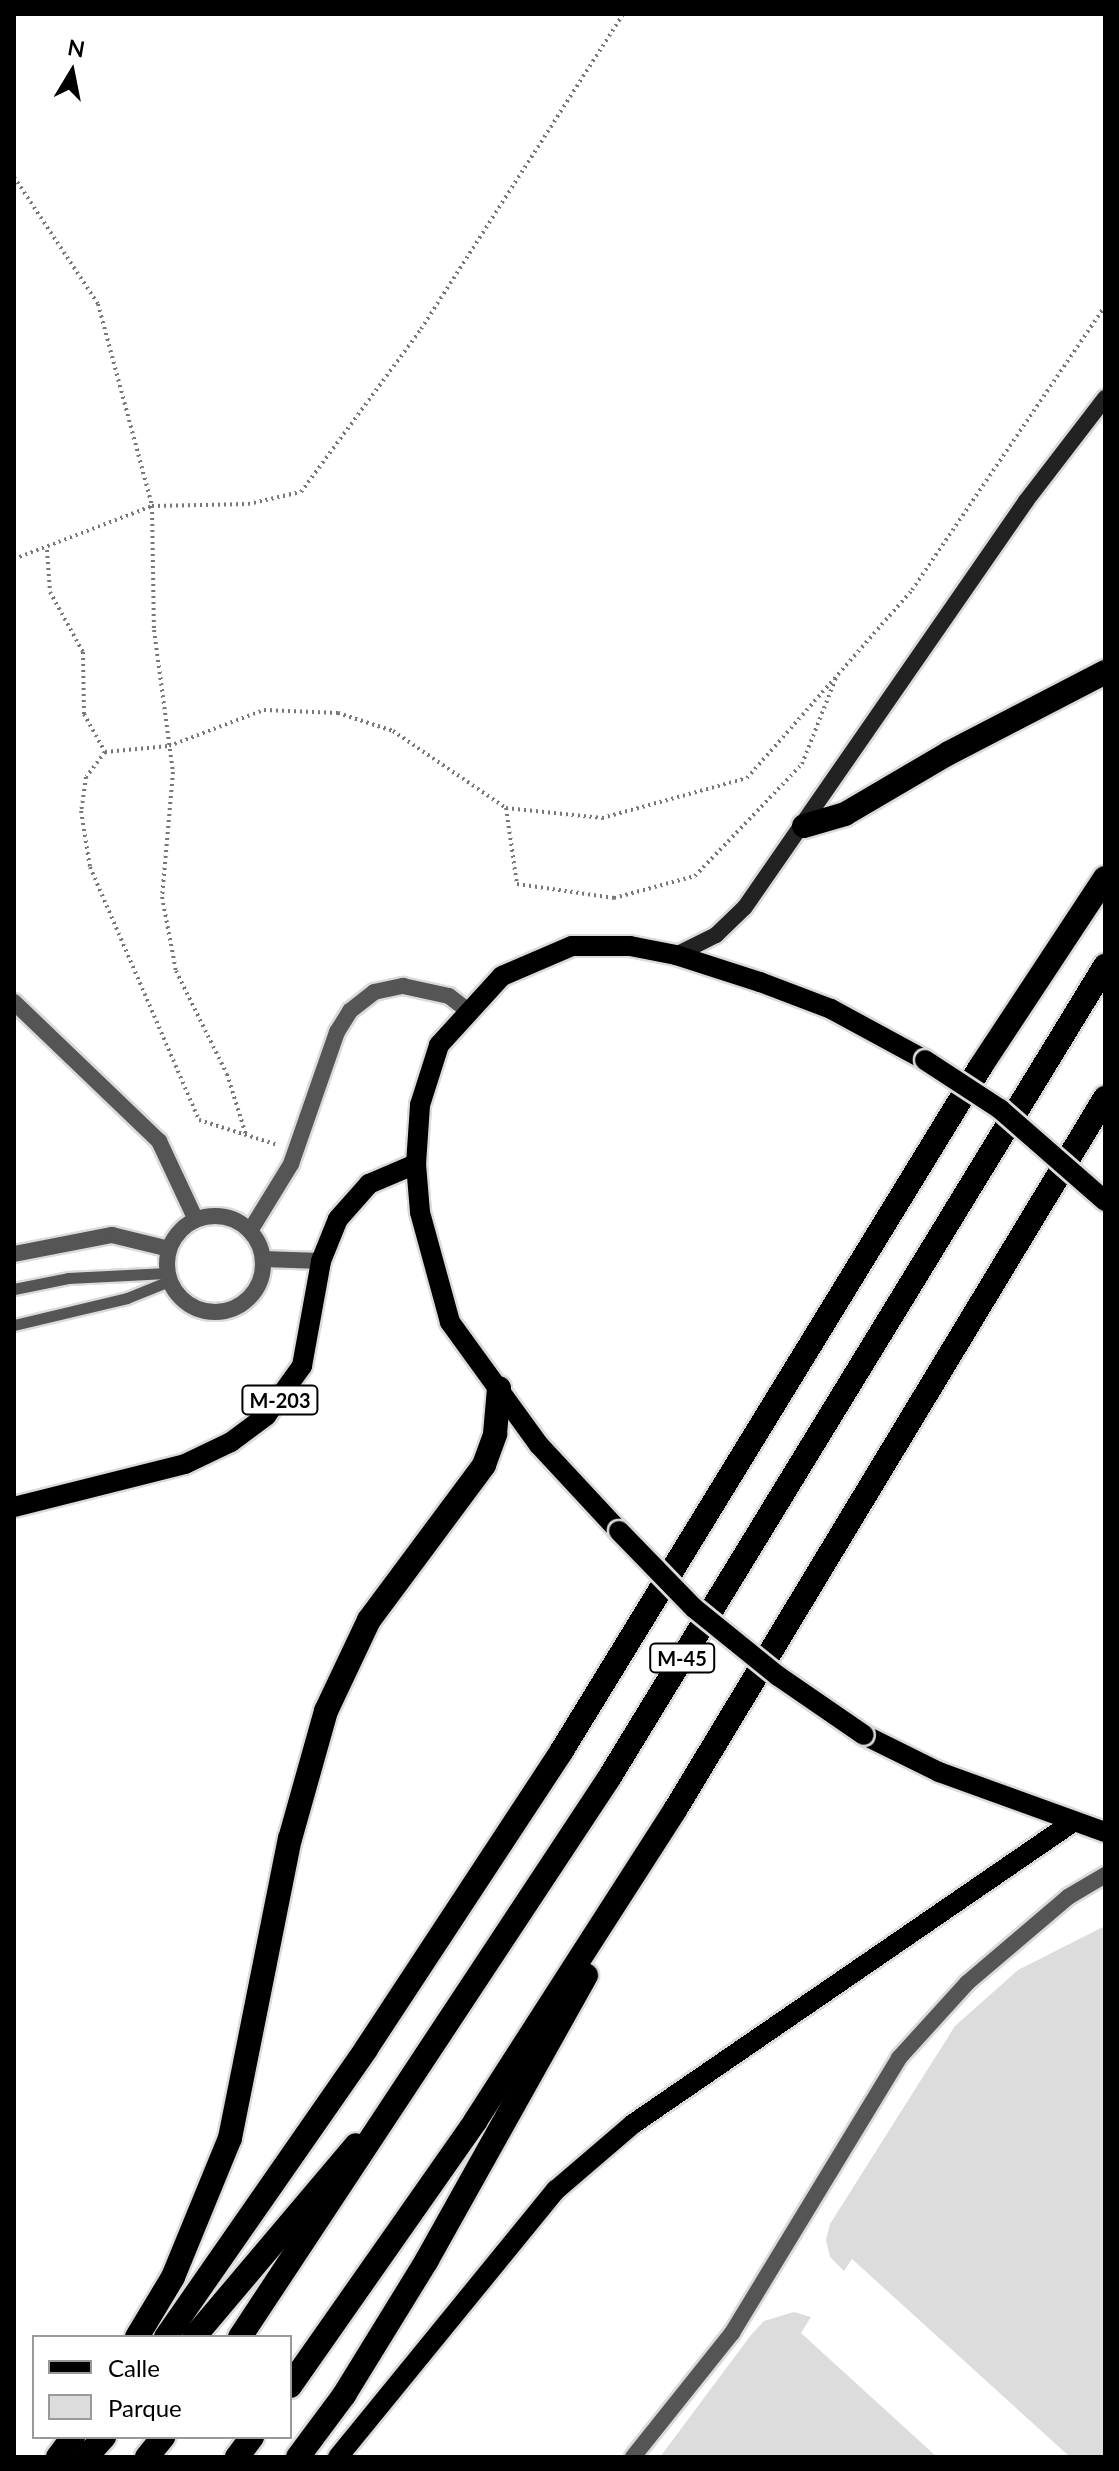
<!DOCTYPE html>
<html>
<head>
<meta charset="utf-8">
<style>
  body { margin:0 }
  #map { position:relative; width:1119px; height:2471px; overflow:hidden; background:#fff; font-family:Lato,sans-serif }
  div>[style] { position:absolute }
  .green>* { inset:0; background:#dcdcdc }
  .path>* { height:4px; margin-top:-2px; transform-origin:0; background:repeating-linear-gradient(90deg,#777 0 2px,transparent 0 6px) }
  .roads { filter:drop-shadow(2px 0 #dbdbdb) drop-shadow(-2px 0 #dbdbdb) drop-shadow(0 2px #dbdbdb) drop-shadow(0 -2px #dbdbdb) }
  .lane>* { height:11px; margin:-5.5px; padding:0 5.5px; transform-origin:5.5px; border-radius:5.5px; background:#555 }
  .street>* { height:16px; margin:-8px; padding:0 8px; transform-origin:8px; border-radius:8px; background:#555 }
  .street>.ring { margin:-8px; padding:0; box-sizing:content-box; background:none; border:16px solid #555; border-radius:50% }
  .secondary>* { height:16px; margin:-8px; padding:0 8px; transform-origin:8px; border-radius:8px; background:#222 }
  .primary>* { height:20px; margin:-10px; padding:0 10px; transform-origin:10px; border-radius:10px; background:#000 }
  .highway>* { height:24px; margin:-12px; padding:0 12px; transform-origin:12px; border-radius:12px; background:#000 }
  .bridges { filter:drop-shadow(2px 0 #dbdbdb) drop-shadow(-2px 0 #dbdbdb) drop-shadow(0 2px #dbdbdb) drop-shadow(0 -2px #dbdbdb) }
  .primary-bridge>* { height:20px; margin:-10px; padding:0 10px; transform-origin:10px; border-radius:10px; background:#000 }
  span { translate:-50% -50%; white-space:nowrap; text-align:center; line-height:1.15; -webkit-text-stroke:7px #fff; paint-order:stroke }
  .shield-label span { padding:2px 6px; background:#fff; border:2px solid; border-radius:6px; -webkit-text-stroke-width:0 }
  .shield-label { font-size:20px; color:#000; font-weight:700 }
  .frame { position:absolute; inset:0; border:16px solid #000; pointer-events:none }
  .legend { position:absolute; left:32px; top:2335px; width:260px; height:104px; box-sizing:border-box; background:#fff; border:2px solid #999; margin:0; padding:10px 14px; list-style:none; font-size:24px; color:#000 }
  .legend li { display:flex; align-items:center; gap:16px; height:40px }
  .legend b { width:40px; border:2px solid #999 }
  .north { position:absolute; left:32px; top:32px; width:80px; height:80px; -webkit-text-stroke:6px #fff; paint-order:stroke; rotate:10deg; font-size:22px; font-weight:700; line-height:32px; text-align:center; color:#000 }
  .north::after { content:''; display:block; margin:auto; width:28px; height:36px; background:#000; clip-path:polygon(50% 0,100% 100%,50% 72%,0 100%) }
</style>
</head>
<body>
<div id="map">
  <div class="green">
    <div style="clip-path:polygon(1105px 1926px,1105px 2457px,1070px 2457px,852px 2259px,844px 2271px,830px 2257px,826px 2240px,830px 2224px,955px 2026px,1018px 1970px)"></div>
    <div style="clip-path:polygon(794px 2312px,811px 2317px,801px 2333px,937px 2457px,660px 2457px,751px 2335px,764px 2321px)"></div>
  </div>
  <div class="path">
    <div style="left:14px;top:177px;width:152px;rotate:56.5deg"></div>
    <div style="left:98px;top:304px;width:209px;rotate:75deg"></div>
    <div style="left:152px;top:506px;width:124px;rotate:89.1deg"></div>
    <div style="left:154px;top:630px;width:143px;rotate:82.4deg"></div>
    <div style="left:173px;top:772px;width:125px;rotate:95deg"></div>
    <div style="left:162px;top:897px;width:75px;rotate:79.3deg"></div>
    <div style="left:176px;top:971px;width:115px;rotate:63.7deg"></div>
    <div style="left:227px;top:1074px;width:64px;rotate:72.7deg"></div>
    <div style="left:47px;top:550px;width:42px;rotate:85.9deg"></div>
    <div style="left:50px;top:592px;width:68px;rotate:61.2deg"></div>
    <div style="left:83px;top:652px;width:62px;rotate:89.1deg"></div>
    <div style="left:84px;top:714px;width:43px;rotate:61.1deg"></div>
    <div style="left:105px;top:752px;width:31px;rotate:127deg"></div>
    <div style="left:86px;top:777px;width:34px;rotate:98deg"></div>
    <div style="left:81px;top:811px;width:57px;rotate:80.9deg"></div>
    <div style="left:90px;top:867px;width:275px;rotate:66.7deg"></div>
    <div style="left:199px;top:1120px;width:83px;rotate:17.6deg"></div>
    <div style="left:14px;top:559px;width:148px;rotate:-21deg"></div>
    <div style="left:152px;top:506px;width:96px;rotate:-1.2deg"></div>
    <div style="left:248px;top:504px;width:54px;rotate:-12.8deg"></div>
    <div style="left:301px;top:492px;width:202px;rotate:-53.6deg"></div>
    <div style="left:421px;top:329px;width:374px;rotate:-57.3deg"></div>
    <div style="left:105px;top:752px;width:64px;rotate:-5.4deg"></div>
    <div style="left:169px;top:746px;width:102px;rotate:-20.8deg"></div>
    <div style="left:264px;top:710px;width:74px;rotate:2.3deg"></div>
    <div style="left:338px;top:713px;width:58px;rotate:18.1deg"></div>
    <div style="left:393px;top:731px;width:137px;rotate:34.3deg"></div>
    <div style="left:506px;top:808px;width:97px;rotate:5.9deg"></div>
    <div style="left:602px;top:818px;width:150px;rotate:-15.4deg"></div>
    <div style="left:747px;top:778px;width:250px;rotate:-48.7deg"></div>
    <div style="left:912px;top:590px;width:343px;rotate:-55.8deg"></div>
    <div style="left:506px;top:808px;width:77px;rotate:81.8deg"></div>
    <div style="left:517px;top:884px;width:98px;rotate:8.2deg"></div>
    <div style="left:614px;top:898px;width:84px;rotate:-15.2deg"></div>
    <div style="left:695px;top:876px;width:155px;rotate:-46.3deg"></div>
    <div style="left:802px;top:764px;width:96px;rotate:-68.5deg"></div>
  </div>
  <div class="roads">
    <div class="lane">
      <div style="left:14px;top:1289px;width:55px;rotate:-11.5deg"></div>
      <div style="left:68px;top:1278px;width:99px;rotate:-2.9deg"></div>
      <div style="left:14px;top:1325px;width:116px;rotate:-13.4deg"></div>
      <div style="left:127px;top:1298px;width:45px;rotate:-22deg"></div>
    </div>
    <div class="street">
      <div style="left:14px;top:1002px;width:201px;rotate:43.8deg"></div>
      <div style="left:159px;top:1141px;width:87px;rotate:64.9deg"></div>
      <div class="ring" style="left:167px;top:1216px;width:80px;height:80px"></div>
      <div style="left:250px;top:1231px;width:79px;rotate:-58.5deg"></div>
      <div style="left:291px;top:1164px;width:140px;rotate:-70.8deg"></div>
      <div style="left:337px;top:1032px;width:25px;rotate:-58deg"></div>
      <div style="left:350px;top:1011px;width:31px;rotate:-38deg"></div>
      <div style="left:374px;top:992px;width:30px;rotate:-12deg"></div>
      <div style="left:403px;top:986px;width:47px;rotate:12.3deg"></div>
      <div style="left:449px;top:996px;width:23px;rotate:38deg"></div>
      <div style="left:14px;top:1254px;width:100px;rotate:-11deg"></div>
      <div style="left:112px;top:1235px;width:59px;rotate:13.8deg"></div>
      <div style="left:263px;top:1259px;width:58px;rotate:2deg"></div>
      <div style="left:633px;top:2457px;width:159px;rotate:-51.4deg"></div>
      <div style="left:732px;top:2333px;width:322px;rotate:-58.7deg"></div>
      <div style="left:899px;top:2058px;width:101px;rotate:-47.8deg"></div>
      <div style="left:967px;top:1983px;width:133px;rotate:-40.4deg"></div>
      <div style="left:1068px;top:1897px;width:43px;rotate:-30.7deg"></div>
    </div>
    <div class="secondary">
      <div style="left:676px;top:955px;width:45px;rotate:-26.6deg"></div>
      <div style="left:716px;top:935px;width:40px;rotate:-44deg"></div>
      <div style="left:745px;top:907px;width:494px;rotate:-55.3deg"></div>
      <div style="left:1026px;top:501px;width:130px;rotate:-52.5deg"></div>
    </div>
    <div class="primary">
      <div style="left:14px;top:1507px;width:176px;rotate:-14.1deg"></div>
      <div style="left:185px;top:1464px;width:51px;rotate:-25.6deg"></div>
      <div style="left:231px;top:1442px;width:44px;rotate:-36.6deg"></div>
      <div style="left:266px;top:1416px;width:62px;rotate:-54.2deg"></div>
      <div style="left:302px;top:1366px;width:107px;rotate:-79.7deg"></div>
      <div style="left:321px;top:1261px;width:45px;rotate:-68deg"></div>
      <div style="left:338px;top:1219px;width:47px;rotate:-48.5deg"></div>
      <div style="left:369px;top:1184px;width:51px;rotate:-23.1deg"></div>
      <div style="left:619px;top:1531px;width:117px;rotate:-132.9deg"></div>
      <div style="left:539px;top:1445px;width:152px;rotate:-125.9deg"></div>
      <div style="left:450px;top:1322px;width:114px;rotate:-105.3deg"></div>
      <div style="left:420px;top:1212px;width:48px;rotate:-94.8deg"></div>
      <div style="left:416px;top:1164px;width:59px;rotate:-86.1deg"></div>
      <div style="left:420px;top:1105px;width:63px;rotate:-72.4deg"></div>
      <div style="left:439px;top:1045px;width:93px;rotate:-47.6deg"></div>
      <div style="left:502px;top:976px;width:76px;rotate:-23.2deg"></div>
      <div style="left:572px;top:946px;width:58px"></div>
      <div style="left:630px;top:946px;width:47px;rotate:11.1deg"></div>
      <div style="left:676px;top:955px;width:88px;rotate:17.8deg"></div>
      <div style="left:760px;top:982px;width:76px;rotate:20.8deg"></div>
      <div style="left:831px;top:1009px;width:107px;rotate:28.5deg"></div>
      <div style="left:864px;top:1735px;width:84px;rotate:26.3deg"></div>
      <div style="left:939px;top:1772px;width:177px;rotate:19.9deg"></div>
      <div style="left:338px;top:2457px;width:345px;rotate:-50.8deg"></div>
      <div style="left:556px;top:2190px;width:101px;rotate:-40.6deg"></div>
      <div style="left:633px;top:2124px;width:530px;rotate:-34.47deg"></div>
    </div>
    <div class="highway">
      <div style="left:804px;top:826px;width:43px;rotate:-16.3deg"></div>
      <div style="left:845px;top:814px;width:121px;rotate:-30.4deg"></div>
      <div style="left:949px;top:753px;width:176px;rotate:-27.4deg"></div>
      <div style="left:137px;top:2337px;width:70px;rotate:-59deg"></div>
      <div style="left:173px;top:2277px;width:150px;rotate:-67.7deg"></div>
      <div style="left:230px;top:2138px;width:305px;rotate:-78.7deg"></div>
      <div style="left:290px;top:1839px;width:133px;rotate:-74.3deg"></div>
      <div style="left:326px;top:1711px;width:101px;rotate:-64.7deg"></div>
      <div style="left:369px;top:1620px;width:193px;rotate:-53.4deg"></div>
      <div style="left:484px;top:1465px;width:33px;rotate:-70deg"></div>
      <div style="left:495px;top:1434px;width:46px;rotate:-85deg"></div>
      <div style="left:166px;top:2337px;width:351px;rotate:-55.2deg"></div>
      <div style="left:366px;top:2049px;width:355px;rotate:-56.7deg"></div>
      <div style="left:561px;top:1752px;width:804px;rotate:-58.52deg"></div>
      <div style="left:981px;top:1066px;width:225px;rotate:-56.6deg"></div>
      <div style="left:194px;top:2337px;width:251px;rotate:-49.8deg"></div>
      <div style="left:240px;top:2337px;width:670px;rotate:-56.57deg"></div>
      <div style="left:609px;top:1778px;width:952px;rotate:-58.58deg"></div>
      <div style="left:290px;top:2386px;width:325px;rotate:-55deg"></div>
      <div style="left:476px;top:2120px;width:368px;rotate:-57.3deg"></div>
      <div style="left:675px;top:1810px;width:832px;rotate:-58.87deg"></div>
      <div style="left:58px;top:2457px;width:25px;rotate:-53deg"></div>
      <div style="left:86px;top:2457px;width:27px;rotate:-48deg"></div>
      <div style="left:147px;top:2457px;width:26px;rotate:-51deg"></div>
      <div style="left:237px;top:2457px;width:25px;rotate:-53deg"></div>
      <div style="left:298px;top:2457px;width:77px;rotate:-53.4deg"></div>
      <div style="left:344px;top:2395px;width:158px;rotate:-58.4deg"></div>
      <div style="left:427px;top:2260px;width:326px;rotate:-60.8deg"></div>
    </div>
  </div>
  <div class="bridges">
    <div class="primary-bridge">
      <div style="left:925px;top:1060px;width:90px;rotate:33.2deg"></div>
      <div style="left:1000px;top:1109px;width:140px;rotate:41.2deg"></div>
      <div style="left:619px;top:1531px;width:107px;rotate:45.8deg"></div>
      <div style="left:694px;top:1608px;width:108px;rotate:39deg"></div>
      <div style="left:778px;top:1676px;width:104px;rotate:34.5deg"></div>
    </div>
  </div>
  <div class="shield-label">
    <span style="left:280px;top:1400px">M-203</span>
    <span style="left:682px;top:1658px">M-45</span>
  </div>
  <div class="frame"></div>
  <ul class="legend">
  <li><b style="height:10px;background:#000"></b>Calle</li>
  <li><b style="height:22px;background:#dcdcdc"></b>Parque</li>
  </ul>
  <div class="north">N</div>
</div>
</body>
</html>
